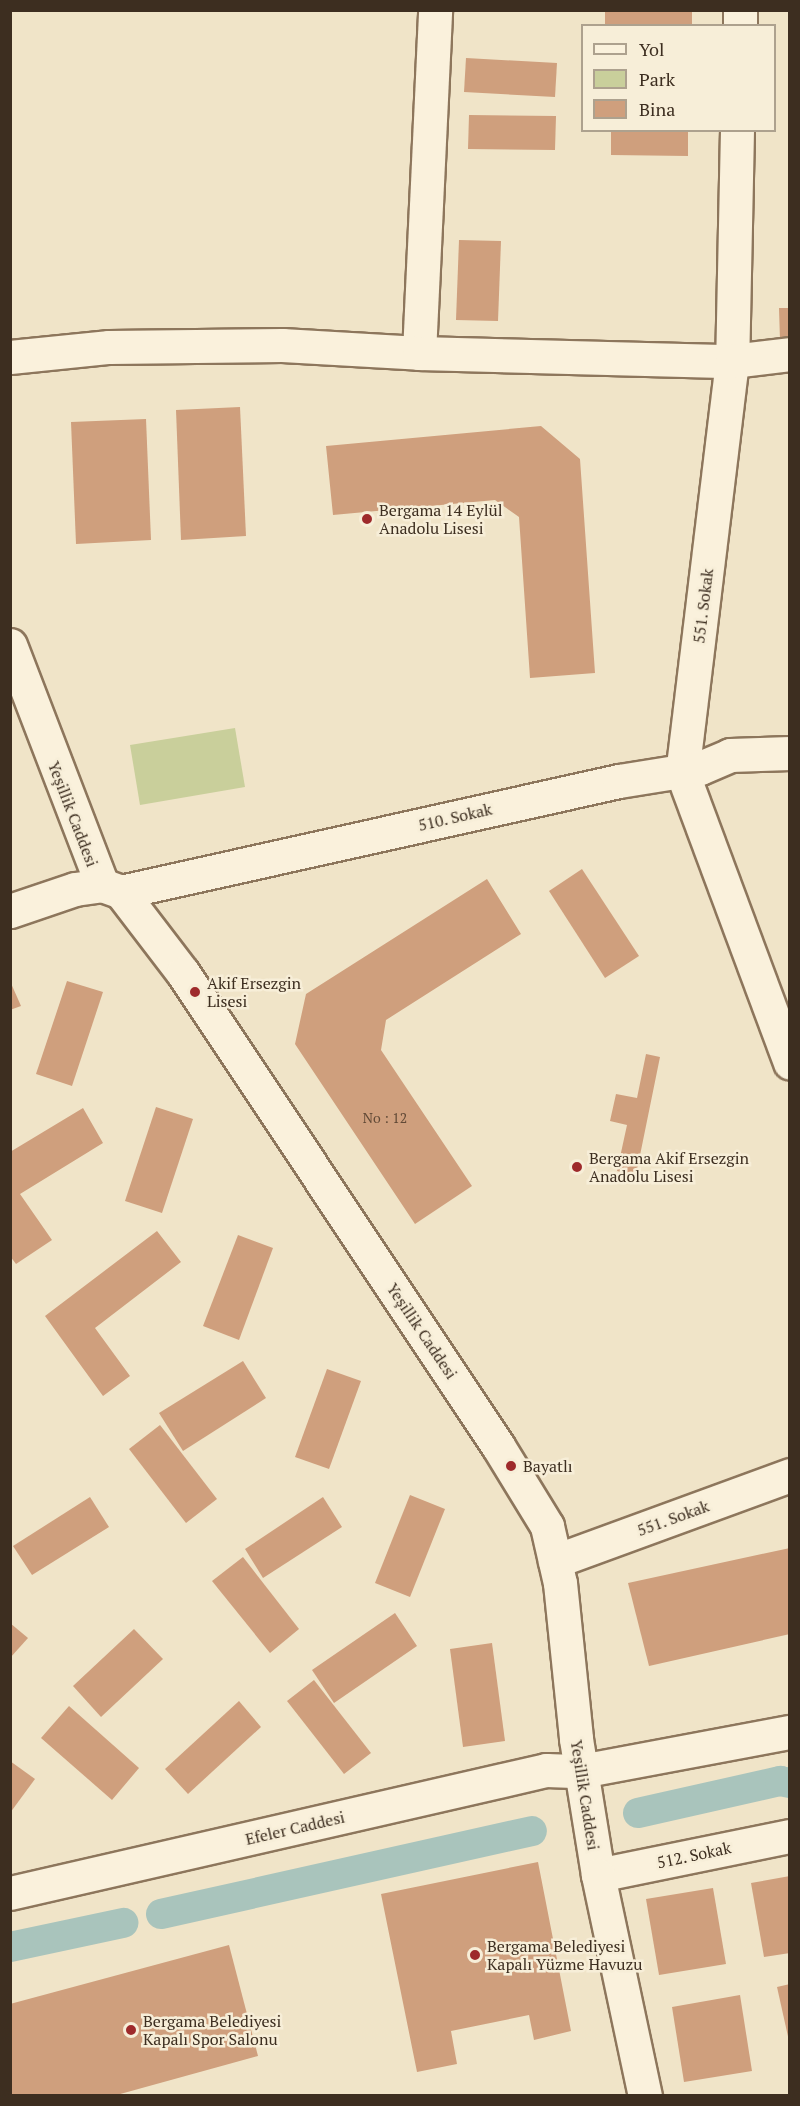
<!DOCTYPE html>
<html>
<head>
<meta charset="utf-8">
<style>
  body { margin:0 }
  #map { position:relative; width:800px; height:2106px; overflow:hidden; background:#f0e4c8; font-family:"PT Serif",serif }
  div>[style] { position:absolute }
  .green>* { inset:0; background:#c9cf9b }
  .canal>* { height:30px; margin:-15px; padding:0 15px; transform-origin:15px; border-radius:15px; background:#a9c4bc }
  .building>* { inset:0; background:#cf9f7d }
  .roads { filter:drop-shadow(2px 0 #8d765c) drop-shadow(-2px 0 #8d765c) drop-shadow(0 2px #8d765c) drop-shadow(0 -2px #8d765c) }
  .street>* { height:33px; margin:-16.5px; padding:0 16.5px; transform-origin:16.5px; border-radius:16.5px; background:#faf1dc }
  .secondary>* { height:33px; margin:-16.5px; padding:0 16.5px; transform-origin:16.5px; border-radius:16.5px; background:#faf1dc }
  .dots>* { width:16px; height:16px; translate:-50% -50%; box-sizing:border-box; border:3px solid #f7eed8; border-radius:50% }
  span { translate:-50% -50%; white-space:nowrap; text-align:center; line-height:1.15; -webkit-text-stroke:5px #f7eed8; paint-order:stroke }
  .number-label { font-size:14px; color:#624a37 }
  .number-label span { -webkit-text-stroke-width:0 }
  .poi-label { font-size:16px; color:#3d2e20 }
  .left { translate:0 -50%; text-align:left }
  .street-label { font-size:16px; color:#3d2e20 }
  .frame { position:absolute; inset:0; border:12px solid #3d2e20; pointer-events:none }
  .legend { position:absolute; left:581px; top:24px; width:195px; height:108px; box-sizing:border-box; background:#f7eed8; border:2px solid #ada18e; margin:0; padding:8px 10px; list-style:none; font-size:18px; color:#3d2e20 }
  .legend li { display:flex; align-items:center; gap:12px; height:30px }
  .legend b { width:30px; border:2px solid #ada18e }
</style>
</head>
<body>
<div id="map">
  <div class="green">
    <div style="clip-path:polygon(235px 728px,245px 787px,140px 805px,130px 745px)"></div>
  </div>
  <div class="canal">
    <div style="left:638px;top:1813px;width:146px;rotate:-12.7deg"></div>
    <div style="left:780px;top:1781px;width:10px;rotate:11deg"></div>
    <div style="left:161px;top:1914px;width:380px;rotate:-12.6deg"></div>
    <div style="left:10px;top:1947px;width:116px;rotate:-12deg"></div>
  </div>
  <div class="building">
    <div style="clip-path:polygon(605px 10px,692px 10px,692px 26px,605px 26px)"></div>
    <div style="clip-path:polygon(466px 58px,557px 63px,555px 97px,464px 92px)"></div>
    <div style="clip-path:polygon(469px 115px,556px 116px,555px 150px,468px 149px)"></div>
    <div style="clip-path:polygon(611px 130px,688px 130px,688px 156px,611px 155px)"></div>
    <div style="clip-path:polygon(459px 240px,501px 241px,498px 321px,456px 320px)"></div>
    <div style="clip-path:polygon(779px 308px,790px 308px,790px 341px,780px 341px)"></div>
    <div style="clip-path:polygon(240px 407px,246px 536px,181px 540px,176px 410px)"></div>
    <div style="clip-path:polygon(146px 419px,151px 540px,76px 544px,71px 422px)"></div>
    <div style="clip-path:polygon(541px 426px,580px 459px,595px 673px,530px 678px,519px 517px,495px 500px,333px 515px,326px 446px)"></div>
    <div style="clip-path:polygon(582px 869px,639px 956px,605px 978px,549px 891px)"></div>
    <div style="clip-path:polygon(487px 879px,521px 934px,386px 1020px,381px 1050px,472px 1186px,415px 1224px,295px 1044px,306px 994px)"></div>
    <div style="clip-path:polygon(10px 981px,21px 1006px,10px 1010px)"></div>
    <div style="clip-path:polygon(67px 981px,103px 992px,72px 1086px,36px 1074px)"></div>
    <div style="clip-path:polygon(646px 1054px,660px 1057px,636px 1175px,617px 1171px,627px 1125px,610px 1121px,616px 1094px,637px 1098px)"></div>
    <div style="clip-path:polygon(156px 1107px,193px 1119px,162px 1213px,125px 1201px)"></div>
    <div style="clip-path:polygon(83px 1108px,103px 1143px,20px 1194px,52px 1240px,16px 1264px,10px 1256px,10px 1152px)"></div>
    <div style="clip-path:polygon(157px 1231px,181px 1262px,95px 1328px,130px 1376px,103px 1396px,45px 1316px)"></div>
    <div style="clip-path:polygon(238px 1235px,273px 1248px,239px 1340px,203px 1326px)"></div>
    <div style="clip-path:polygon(243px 1361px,266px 1398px,183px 1451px,159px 1413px)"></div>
    <div style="clip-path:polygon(327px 1369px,361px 1381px,329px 1469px,295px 1457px)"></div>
    <div style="clip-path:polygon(160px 1425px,217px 1499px,186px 1523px,129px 1449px)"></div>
    <div style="clip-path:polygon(410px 1495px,445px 1509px,410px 1597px,375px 1583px)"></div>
    <div style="clip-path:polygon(90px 1497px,109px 1527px,32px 1575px,13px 1546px)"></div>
    <div style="clip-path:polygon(323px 1497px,342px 1527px,263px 1578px,245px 1549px)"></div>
    <div style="clip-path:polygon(790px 1548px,790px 1634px,649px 1666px,628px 1583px)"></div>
    <div style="clip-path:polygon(243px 1557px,299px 1629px,270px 1653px,212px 1581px)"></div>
    <div style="clip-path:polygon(395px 1613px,417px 1646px,334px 1703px,312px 1670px)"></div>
    <div style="clip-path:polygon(10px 1623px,28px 1638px,10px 1658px)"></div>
    <div style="clip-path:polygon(134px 1629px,163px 1659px,101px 1717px,73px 1686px)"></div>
    <div style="clip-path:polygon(492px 1643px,505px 1741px,463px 1747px,450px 1649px)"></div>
    <div style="clip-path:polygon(314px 1680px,371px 1753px,344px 1774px,287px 1701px)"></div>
    <div style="clip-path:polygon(239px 1701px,261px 1727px,188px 1794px,165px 1769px)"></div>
    <div style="clip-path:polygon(69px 1706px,139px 1768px,112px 1800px,41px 1738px)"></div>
    <div style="clip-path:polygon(10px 1761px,35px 1779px,10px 1813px)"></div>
    <div style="clip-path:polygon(538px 1862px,571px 2031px,534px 2040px,529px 2015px,451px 2031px,457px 2064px,417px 2072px,381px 1894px)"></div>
    <div style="clip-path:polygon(790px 1876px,790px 1953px,764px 1957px,751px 1883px)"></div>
    <div style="clip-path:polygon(713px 1888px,726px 1964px,659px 1975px,646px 1899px)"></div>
    <div style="clip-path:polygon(229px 1945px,258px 2056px,113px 2096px,10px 2096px,10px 2004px)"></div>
    <div style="clip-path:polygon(790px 1984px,790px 2041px,789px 2041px,777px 1987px)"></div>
    <div style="clip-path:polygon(740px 1995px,752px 2071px,684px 2082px,672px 2007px)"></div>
  </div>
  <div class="roads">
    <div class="street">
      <div style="left:740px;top:26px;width:16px;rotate:-90deg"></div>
      <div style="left:737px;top:130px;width:231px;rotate:91.2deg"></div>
      <div style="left:732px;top:361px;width:414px;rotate:96.9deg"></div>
      <div style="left:682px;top:772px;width:310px;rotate:69.6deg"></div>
      <div style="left:419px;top:353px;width:343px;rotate:-87.3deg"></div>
      <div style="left:10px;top:357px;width:100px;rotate:-5.8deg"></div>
      <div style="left:109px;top:347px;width:173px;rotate:-0.7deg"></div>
      <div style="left:282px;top:345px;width:137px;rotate:3.3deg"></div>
      <div style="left:419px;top:353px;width:313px;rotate:1.5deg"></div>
      <div style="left:732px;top:361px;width:58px;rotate:-6.9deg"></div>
      <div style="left:121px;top:892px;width:510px;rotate:-12.57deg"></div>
      <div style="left:619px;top:781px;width:82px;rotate:-9.1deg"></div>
      <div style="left:700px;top:768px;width:33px;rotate:-23deg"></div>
      <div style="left:730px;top:755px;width:60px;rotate:-1.9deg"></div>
      <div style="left:555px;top:1561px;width:250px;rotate:-20.1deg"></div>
      <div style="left:581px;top:1771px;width:213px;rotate:-10.6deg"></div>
      <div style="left:598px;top:1875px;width:196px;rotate:-11.5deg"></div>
    </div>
    <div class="secondary">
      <div style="left:10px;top:645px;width:257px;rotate:69deg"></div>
      <div style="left:102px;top:885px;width:20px;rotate:20deg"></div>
      <div style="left:121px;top:892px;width:102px;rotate:52.6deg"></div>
      <div style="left:183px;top:973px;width:568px;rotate:56.34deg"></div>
      <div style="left:498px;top:1446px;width:94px;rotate:58.5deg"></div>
      <div style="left:547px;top:1526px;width:58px;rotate:77.2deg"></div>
      <div style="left:560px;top:1583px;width:157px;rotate:84.1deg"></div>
      <div style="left:576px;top:1739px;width:138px;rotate:80.8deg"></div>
      <div style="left:598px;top:1875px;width:226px;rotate:78deg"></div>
      <div style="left:10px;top:911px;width:69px;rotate:-18.7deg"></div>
      <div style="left:75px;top:889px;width:27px;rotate:-8deg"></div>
      <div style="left:10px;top:1893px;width:550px;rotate:-12.92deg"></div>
      <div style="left:546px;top:1770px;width:35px;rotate:2deg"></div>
    </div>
  </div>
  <div class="dots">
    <div style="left:367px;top:519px;background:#9e2a2b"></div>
    <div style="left:195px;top:992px;background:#9e2a2b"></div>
    <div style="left:577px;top:1167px;background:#9e2a2b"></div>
    <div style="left:511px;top:1466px;background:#9e2a2b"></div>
    <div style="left:475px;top:1955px;background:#9e2a2b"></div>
    <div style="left:131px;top:2030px;background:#9e2a2b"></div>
  </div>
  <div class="number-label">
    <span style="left:385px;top:1118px">No : 12</span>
  </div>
  <div class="poi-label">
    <span class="left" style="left:379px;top:519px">Bergama 14 Eylül<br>Anadolu Lisesi</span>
    <span class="left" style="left:207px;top:992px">Akif Ersezgin<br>Lisesi</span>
    <span class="left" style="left:589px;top:1167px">Bergama Akif Ersezgin<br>Anadolu Lisesi</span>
    <span class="left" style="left:523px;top:1466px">Bayatlı</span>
    <span class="left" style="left:487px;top:1955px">Bergama Belediyesi<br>Kapalı Yüzme Havuzu</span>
    <span class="left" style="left:143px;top:2030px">Bergama Belediyesi<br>Kapalı Spor Salonu</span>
  </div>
  <div class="street-label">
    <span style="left:703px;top:606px;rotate:-83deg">551. Sokak</span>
    <span style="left:73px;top:814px;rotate:69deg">Yeşillik Caddesi</span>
    <span style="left:455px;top:817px;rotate:-13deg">510. Sokak</span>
    <span style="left:422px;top:1331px;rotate:56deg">Yeşillik Caddesi</span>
    <span style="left:673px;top:1518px;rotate:-20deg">551. Sokak</span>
    <span style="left:585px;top:1795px;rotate:81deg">Yeşillik Caddesi</span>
    <span style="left:295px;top:1828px;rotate:-13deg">Efeler Caddesi</span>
    <span style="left:694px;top:1855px;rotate:-12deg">512. Sokak</span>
  </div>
  <div class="frame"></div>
  <ul class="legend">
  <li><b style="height:8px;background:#faf1dc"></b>Yol</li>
  <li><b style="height:16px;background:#c9cf9b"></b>Park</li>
  <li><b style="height:16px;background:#cf9f7d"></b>Bina</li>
  </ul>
</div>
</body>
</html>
